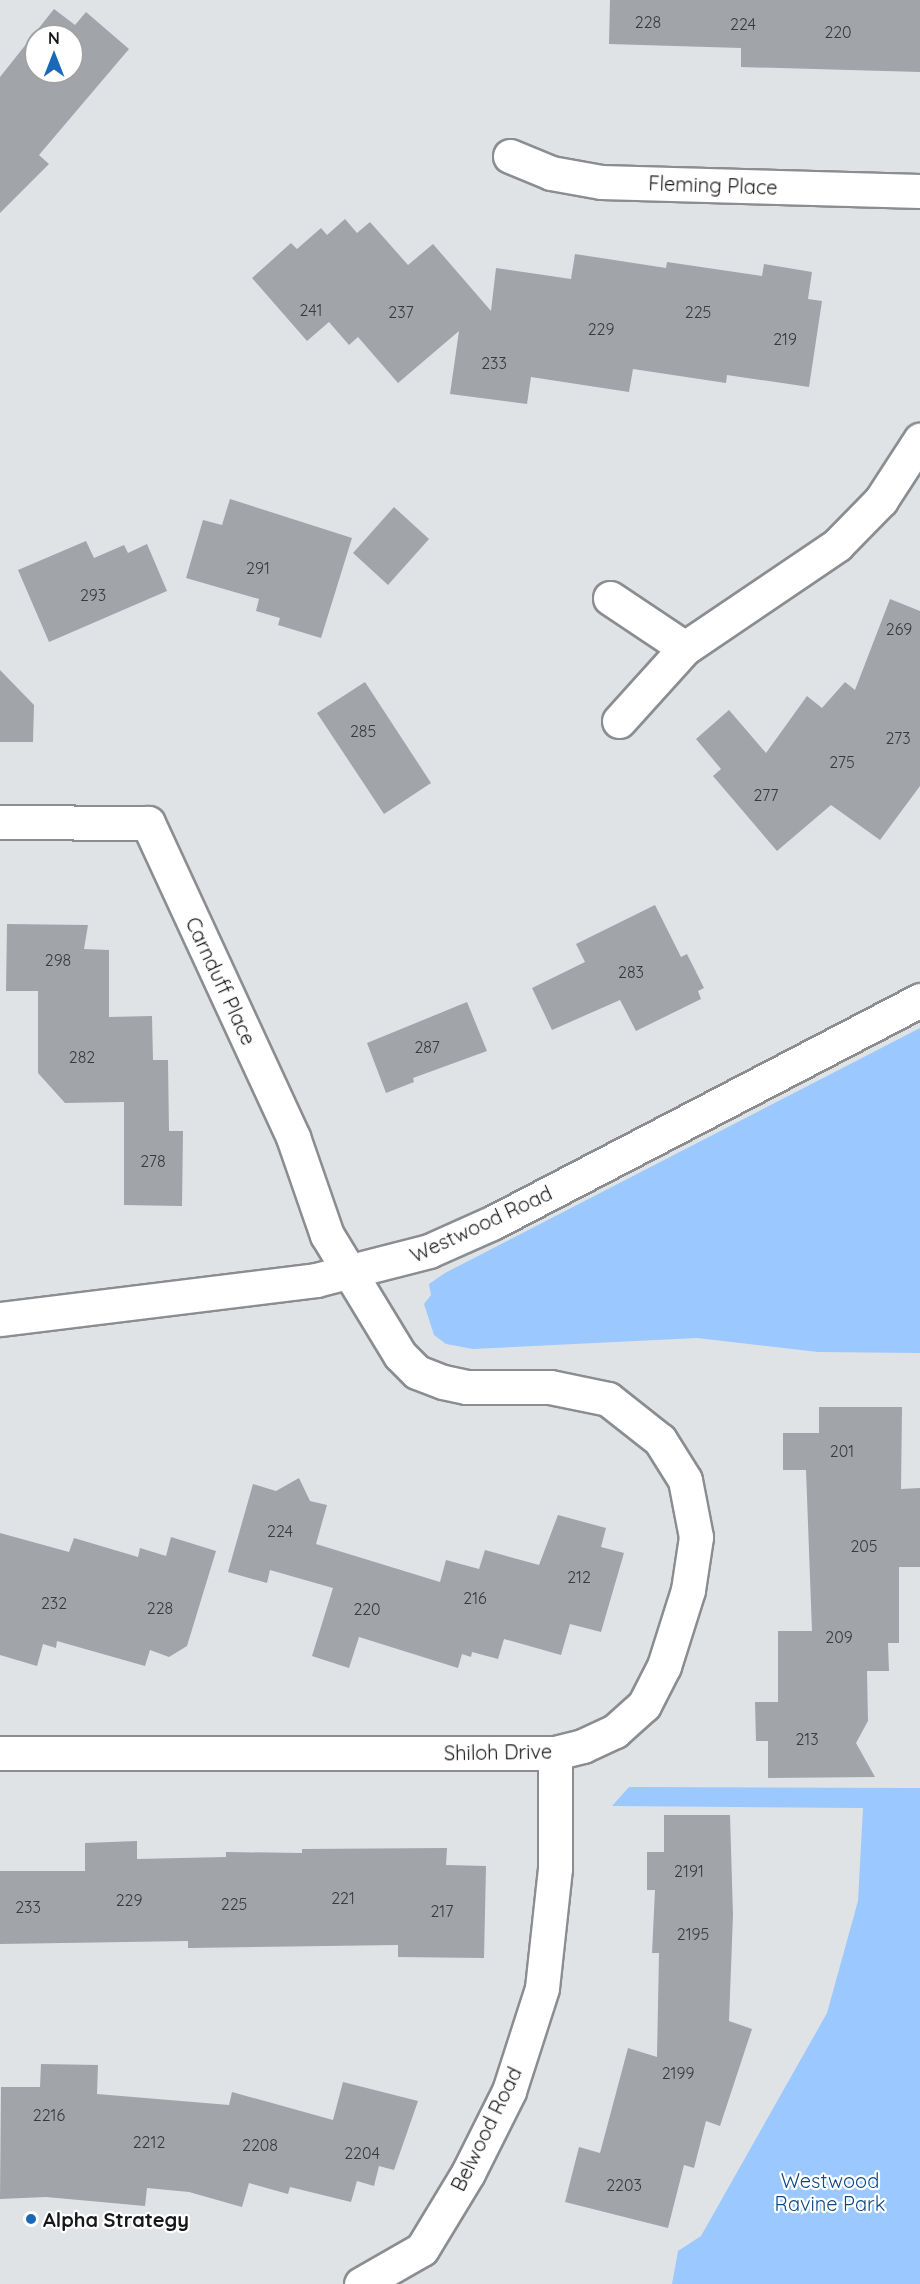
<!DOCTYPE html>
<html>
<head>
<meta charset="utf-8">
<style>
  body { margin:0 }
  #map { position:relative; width:920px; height:2284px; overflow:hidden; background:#e0e3e6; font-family:Quicksand,sans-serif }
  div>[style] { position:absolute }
  .green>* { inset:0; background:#9ac8ff }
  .building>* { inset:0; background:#a1a4a8 }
  .roads { filter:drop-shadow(2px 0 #8b8d91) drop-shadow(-2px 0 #8b8d91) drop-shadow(0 2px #8b8d91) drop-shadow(0 -2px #8b8d91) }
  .minor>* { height:33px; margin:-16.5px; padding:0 16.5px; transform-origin:16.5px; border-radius:16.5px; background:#fff }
  .dots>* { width:16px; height:16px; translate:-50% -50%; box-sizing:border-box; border:3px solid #fff; border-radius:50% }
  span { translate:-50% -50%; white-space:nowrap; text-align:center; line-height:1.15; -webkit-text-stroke:4.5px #fff; paint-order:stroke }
  .number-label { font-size:16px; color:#393a3d }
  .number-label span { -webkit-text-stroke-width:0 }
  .street-label { font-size:20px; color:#161719 }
  .park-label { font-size:20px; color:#0e4883 }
  .poi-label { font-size:20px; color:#161719; font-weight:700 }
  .left { translate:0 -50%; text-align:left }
  .north { position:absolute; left:24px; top:24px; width:60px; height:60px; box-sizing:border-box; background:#fff; border:2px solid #a2a2a3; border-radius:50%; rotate:0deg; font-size:16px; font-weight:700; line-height:24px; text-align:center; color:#161719 }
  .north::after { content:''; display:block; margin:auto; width:21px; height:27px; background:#1b68b7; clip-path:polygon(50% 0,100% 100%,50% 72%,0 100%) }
</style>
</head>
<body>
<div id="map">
  <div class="green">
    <div style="clip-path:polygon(920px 1028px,920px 1353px,818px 1352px,697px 1338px,473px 1349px,446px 1344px,434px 1335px,424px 1304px,431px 1295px,429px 1284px,445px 1273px)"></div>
    <div style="clip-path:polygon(629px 1787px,920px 1788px,920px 2284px,672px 2284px,678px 2251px,701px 2236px,827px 2013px,858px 1901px,863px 1808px,612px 1806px)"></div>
  </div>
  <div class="building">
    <div style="clip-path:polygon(610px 0,920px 0,920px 72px,741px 67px,741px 48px,609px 44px)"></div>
    <div style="clip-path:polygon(evenodd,54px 9px,75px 25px,86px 12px,129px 49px,39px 155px,49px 164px,0 213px,0 77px,54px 9px,36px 36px,72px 36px,72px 72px,36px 72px,36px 36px)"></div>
    <div style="clip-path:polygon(345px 219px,357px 233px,370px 222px,408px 265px,433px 244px,491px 311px,496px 268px,571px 279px,575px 254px,666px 268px,667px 262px,762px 276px,764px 264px,812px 272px,808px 299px,822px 301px,809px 387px,727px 375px,726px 383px,633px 369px,629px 392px,531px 377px,527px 404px,450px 394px,459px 331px,398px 383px,358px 337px,349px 345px,329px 322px,307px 341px,252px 278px,291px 243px,297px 249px,321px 228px,327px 235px)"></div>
    <div style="clip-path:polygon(230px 499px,352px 538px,321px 638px,278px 625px,280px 618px,256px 611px,259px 599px,186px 578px,203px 520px,222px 525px)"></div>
    <div style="clip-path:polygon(394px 507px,429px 539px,388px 585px,353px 553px)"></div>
    <div style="clip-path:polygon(86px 541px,94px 558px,124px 545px,128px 553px,147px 544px,167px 591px,49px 642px,18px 570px)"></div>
    <div style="clip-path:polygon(890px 599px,920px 611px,920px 786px,880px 840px,831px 805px,777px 851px,713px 776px,721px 769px,696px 739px,729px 710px,766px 753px,807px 696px,822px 708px,845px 682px,855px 690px)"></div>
    <div style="clip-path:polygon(0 670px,34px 705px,33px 742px,0 742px)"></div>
    <div style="clip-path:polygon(365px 682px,431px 783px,384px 814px,317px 713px)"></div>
    <div style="clip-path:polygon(655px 905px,681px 957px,687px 954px,704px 988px,698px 991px,701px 999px,636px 1031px,620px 1000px,552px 1030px,532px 988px,585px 962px,576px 944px)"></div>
    <div style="clip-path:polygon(7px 924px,88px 925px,84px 949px,109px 950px,109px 1017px,152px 1016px,153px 1060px,168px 1060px,169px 1131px,183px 1131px,182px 1206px,124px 1205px,124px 1102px,65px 1103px,38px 1073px,38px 991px,6px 991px)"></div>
    <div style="clip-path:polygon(467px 1002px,487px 1051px,413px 1078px,414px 1082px,386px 1093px,367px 1043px)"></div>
    <div style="clip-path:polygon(819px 1407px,902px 1407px,901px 1489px,920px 1488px,920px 1567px,899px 1567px,899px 1643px,888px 1643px,889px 1671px,867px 1671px,868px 1721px,856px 1743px,875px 1777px,768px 1778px,768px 1741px,756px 1741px,755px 1702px,778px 1702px,778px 1631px,812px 1631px,806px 1470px,783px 1470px,783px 1433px,819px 1433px)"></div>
    <div style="clip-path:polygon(299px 1478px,310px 1501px,327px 1505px,316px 1544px,440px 1582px,446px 1560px,479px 1569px,485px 1550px,539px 1565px,558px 1515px,606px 1528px,601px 1547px,624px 1553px,601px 1632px,570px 1624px,561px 1655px,504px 1639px,498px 1659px,472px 1652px,471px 1657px,462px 1654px,458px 1668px,359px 1637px,349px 1668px,312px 1656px,333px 1588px,270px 1570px,267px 1583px,228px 1572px,253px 1484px,276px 1491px)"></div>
    <div style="clip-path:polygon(0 1533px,69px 1552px,74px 1538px,138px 1557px,140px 1548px,166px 1556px,171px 1537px,216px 1551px,187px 1646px,169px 1657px,150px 1650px,145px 1666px,57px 1641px,56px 1648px,43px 1644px,37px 1666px,0 1655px)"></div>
    <div style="clip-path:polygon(664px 1815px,730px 1815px,733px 1915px,729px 2021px,752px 2029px,720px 2126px,706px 2121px,694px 2168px,684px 2165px,668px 2228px,565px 2202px,579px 2147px,600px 2153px,628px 2048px,657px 2057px,659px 1953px,652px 1953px,655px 1890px,647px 1890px,647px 1852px,664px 1852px)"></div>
    <div style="clip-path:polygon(137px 1841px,137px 1859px,226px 1857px,226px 1852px,302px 1853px,302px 1849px,447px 1848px,446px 1865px,486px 1866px,484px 1958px,398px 1957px,398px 1945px,188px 1948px,188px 1941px,0 1944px,0 1871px,85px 1871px,85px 1843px)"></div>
    <div style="clip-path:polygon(41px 2064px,98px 2065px,97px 2094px,229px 2105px,232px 2092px,333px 2120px,343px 2082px,418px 2101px,394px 2170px,379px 2166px,374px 2186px,357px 2181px,351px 2202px,290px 2187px,288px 2194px,249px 2183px,242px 2207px,189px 2192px,147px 2188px,145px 2206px,46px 2197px,0 2199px,1px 2087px,40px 2087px)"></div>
  </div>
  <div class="roads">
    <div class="minor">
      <div style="left:510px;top:156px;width:44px;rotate:22.5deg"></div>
      <div style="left:551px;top:173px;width:51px;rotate:10.2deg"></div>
      <div style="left:601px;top:182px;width:319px;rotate:1.6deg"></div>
      <div style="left:610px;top:598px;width:90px;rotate:33.7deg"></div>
      <div style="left:619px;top:721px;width:98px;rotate:-47.9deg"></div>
      <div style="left:685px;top:648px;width:184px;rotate:-34.1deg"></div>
      <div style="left:837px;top:545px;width:63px;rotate:-45.6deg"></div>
      <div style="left:881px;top:500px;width:72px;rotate:-57deg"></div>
      <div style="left:0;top:822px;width:148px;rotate:0.4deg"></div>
      <div style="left:148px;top:823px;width:346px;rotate:65.2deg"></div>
      <div style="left:293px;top:1137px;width:104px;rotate:70.9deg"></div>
      <div style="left:327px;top:1235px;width:140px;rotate:58.7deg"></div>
      <div style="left:400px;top:1355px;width:24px;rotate:45deg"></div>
      <div style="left:417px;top:1372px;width:28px;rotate:21deg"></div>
      <div style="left:443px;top:1382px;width:24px;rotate:12deg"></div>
      <div style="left:466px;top:1387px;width:84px"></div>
      <div style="left:550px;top:1387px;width:59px;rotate:11.7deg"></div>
      <div style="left:608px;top:1399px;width:66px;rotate:38.3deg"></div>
      <div style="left:660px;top:1440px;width:47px;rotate:58deg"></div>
      <div style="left:685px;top:1480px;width:58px;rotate:79.1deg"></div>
      <div style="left:696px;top:1537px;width:54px;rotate:98.6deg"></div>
      <div style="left:688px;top:1590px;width:80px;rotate:107.5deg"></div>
      <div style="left:664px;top:1666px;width:44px;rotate:117.1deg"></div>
      <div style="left:644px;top:1705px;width:39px;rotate:138deg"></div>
      <div style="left:615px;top:1731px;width:35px;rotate:155deg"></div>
      <div style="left:583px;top:1746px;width:29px;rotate:166deg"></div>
      <div style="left:555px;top:1753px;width:555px;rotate:180deg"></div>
      <div style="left:0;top:1319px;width:318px;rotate:-7deg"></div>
      <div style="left:316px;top:1280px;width:117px;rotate:-14.4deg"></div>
      <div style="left:429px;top:1251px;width:69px;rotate:-24deg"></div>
      <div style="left:492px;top:1223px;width:483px;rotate:-27.5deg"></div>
      <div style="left:361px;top:2284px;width:70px;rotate:-29.8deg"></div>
      <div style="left:422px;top:2249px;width:89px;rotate:-58.8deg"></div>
      <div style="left:468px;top:2173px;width:92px;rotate:-63.4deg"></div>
      <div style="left:509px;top:2091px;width:108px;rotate:-72.2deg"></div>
      <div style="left:542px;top:1988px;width:121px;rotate:-83.8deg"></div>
      <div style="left:555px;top:1868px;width:115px;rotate:-90deg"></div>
    </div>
  </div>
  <div class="dots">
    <div style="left:31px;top:2219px;background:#1b68b7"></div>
  </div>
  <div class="number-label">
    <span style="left:648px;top:22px">228</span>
    <span style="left:743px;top:24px">224</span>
    <span style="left:838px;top:32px">220</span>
    <span style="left:311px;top:310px">241</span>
    <span style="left:401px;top:312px">237</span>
    <span style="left:698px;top:312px">225</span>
    <span style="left:601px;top:329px">229</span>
    <span style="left:785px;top:339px">219</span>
    <span style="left:494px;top:363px">233</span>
    <span style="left:258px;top:568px">291</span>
    <span style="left:93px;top:595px">293</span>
    <span style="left:899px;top:629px">269</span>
    <span style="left:363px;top:731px">285</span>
    <span style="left:898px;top:738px">273</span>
    <span style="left:842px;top:762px">275</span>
    <span style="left:766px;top:795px">277</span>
    <span style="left:58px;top:960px">298</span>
    <span style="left:631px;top:972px">283</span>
    <span style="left:427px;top:1047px">287</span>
    <span style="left:82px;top:1057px">282</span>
    <span style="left:153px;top:1161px">278</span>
    <span style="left:842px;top:1451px">201</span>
    <span style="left:280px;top:1531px">224</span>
    <span style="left:864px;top:1546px">205</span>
    <span style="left:579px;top:1577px">212</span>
    <span style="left:475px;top:1598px">216</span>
    <span style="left:54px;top:1603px">232</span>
    <span style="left:160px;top:1608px">228</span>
    <span style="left:367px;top:1609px">220</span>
    <span style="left:839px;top:1637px">209</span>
    <span style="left:807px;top:1739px">213</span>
    <span style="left:689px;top:1871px">2191</span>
    <span style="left:343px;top:1898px">221</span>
    <span style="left:129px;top:1900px">229</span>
    <span style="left:234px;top:1904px">225</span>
    <span style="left:28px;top:1907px">233</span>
    <span style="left:442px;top:1911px">217</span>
    <span style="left:693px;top:1934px">2195</span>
    <span style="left:678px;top:2073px">2199</span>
    <span style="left:49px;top:2115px">2216</span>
    <span style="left:149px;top:2142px">2212</span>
    <span style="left:260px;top:2145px">2208</span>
    <span style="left:362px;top:2153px">2204</span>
    <span style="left:624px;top:2185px">2203</span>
  </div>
  <div class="street-label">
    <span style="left:713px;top:185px;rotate:2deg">Fleming Place</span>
    <span style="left:221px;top:981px;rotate:65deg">Carnduff Place</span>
    <span style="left:481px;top:1224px;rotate:-25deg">Westwood Road</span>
    <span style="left:498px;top:1752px;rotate:-1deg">Shiloh Drive</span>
    <span style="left:486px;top:2129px;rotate:-64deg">Belwood Road</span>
  </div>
  <div class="park-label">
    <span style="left:830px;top:2192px">Westwood<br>Ravine Park</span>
  </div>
  <div class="poi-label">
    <span class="left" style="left:43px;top:2219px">Alpha Strategy</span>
  </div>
  <div class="north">N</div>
</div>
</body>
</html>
